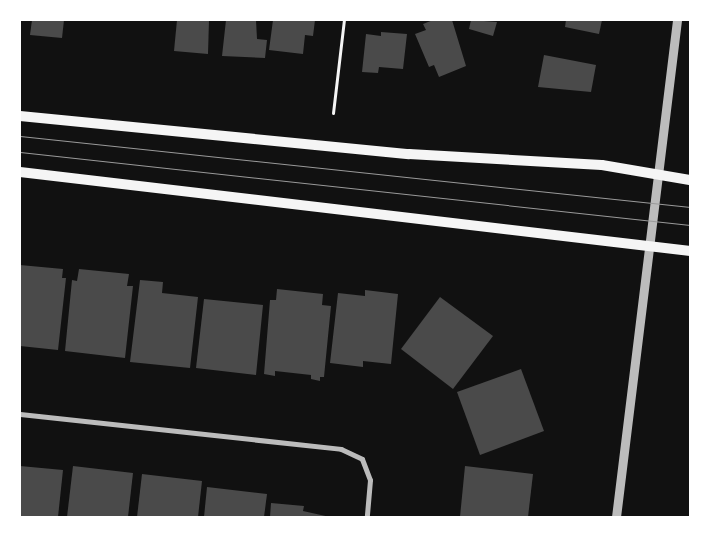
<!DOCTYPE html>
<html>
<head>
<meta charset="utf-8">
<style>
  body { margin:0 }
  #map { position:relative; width:710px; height:537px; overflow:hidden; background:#111; font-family:Poppins,sans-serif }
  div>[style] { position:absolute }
  .building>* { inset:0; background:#4a4a4a }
  .path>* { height:3px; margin:-1.5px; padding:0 1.5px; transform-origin:1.5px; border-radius:1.5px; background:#f5f5f5 }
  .minor>* { height:5px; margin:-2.5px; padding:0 2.5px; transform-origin:2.5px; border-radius:2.5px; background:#bcbcbc }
  .tertiary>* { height:9px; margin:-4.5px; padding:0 4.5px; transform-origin:4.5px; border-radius:4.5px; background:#bcbcbc }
  .secondary>* { height:10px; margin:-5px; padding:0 5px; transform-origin:5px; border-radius:5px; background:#f5f5f5 }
  .tram>* { height:1px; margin:-0.5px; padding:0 0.5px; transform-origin:0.5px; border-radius:0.5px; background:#9a9a9a }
  span { translate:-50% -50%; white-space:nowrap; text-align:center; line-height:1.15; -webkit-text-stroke:5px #fff; paint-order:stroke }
  .frame { position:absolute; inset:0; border:21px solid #fff; pointer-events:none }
</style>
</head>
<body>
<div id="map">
  <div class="building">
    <div style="clip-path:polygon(32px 20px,64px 20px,62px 38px,30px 35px)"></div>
    <div style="clip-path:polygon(177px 20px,209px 20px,208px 54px,174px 51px)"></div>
    <div style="clip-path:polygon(226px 20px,256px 20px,257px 39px,267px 40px,265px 58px,222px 56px)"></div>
    <div style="clip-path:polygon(273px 20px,315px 20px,313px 36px,305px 35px,303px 54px,269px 50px)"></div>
    <div style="clip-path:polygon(433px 20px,452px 20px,466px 66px,439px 77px,434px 65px,429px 67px,415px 34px,426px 30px,423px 24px)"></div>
    <div style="clip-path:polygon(471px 20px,497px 22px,493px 36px,469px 29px)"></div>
    <div style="clip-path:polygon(566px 20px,602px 20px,599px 34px,565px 27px)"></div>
    <div style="clip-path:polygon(381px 32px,407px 34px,403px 69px,379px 67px,378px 73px,362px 72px,366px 34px,381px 36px)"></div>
    <div style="clip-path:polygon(544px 55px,596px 65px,591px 92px,538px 87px)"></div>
    <div style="clip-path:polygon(20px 265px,63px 269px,62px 278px,66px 278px,58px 350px,20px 346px)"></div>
    <div style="clip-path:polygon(79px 269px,129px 274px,127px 286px,133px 286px,125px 358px,65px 351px,72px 280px,77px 281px)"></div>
    <div style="clip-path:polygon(140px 280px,163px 282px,162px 293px,198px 297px,190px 368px,130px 362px)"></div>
    <div style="clip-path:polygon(277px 289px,323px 294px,322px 305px,331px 306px,324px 377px,320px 377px,320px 381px,311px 379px,311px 375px,275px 371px,275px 376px,264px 374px,270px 300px,276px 300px)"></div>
    <div style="clip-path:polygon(365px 290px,398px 294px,391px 364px,363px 361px,363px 367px,330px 363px,338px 293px,365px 296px)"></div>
    <div style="clip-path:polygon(440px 297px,493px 336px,453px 389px,401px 349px)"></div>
    <div style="clip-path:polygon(204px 299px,263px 305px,256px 375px,196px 368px)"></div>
    <div style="clip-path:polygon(521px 369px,544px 431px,480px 455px,457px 392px)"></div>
    <div style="clip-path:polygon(20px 466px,63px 470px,58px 517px,20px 517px)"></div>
    <div style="clip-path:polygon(73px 466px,133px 473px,128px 517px,67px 517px)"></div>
    <div style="clip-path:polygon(465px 466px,533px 474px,528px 517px,460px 517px)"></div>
    <div style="clip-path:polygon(142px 474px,202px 481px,198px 517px,137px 517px)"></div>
    <div style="clip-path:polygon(207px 487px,267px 494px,264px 517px,204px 517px)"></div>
    <div style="clip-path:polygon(271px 503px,304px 506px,303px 511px,330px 517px,270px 517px)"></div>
  </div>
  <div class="path">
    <div style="left:333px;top:113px;width:94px;rotate:-83.3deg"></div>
  </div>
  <div class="minor">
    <div style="left:20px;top:414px;width:323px;rotate:6.2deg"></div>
    <div style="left:341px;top:449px;width:23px;rotate:25deg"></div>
    <div style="left:362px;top:459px;width:22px;rotate:69deg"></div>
    <div style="left:370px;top:480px;width:37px;rotate:95deg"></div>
  </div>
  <div class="tertiary">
    <div style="left:616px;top:517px;width:501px;rotate:-83deg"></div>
  </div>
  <div class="secondary">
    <div style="left:20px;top:116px;width:391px;rotate:5.6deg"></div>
    <div style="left:409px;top:154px;width:193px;rotate:3.3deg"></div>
    <div style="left:602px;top:165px;width:89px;rotate:9.7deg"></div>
    <div style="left:20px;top:172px;width:675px;rotate:6.72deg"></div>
  </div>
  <div class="tram">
    <div style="left:20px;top:136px;width:674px;rotate:6.05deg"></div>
    <div style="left:20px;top:152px;width:674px;rotate:6.22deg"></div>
  </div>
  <div class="frame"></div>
</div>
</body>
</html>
